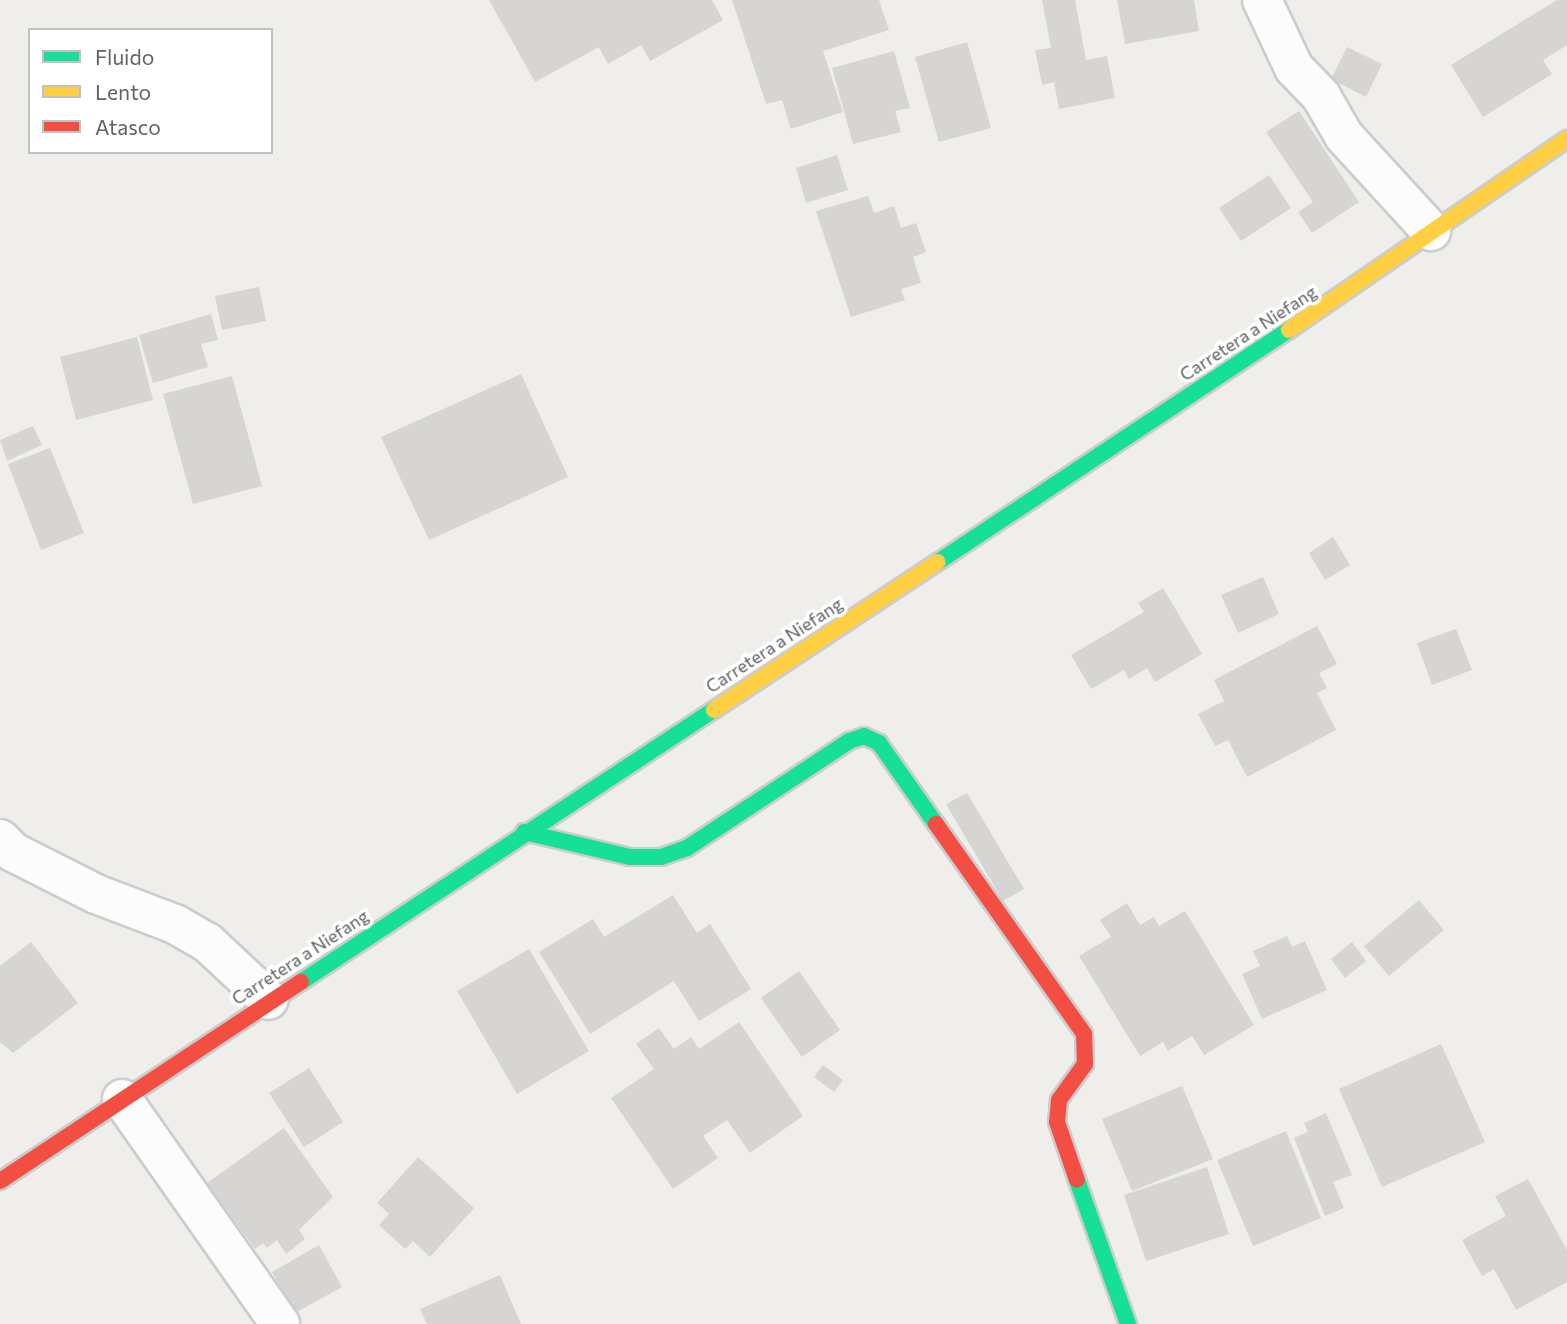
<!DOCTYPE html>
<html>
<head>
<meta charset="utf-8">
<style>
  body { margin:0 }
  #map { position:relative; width:1567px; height:1324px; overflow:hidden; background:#efeeea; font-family:Commissioner,sans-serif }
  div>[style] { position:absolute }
  .building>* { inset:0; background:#d6d5d3 }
  .roads { filter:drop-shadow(2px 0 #cbcccc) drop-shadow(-2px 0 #cbcccc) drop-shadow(0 2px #cbcccc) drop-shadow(0 -2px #cbcccc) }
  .street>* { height:38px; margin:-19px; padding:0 19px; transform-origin:19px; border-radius:19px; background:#fdfcfc }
  .fast>* { height:16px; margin:-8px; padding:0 8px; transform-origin:8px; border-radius:8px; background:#16e098 }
  .slow>* { height:16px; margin:-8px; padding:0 8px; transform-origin:8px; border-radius:8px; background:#ffcf43 }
  .jam>* { height:16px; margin:-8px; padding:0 8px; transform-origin:8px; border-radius:8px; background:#f24e42 }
  span { translate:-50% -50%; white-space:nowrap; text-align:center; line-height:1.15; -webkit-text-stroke:7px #fff; paint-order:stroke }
  .street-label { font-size:18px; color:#5f6368 }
  .legend { position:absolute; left:28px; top:28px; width:245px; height:126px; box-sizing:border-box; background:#fff; border:2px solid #bfc1c3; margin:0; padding:9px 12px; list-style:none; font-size:21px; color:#5f6368 }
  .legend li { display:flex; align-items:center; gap:14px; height:35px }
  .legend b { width:35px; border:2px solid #bfc1c3 }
</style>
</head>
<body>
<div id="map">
  <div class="building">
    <div style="clip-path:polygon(489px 0,712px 0,723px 20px,650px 61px,641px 45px,608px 64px,599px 47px,535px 82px)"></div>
    <div style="clip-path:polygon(732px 0,879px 0,889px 30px,823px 51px,843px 112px,791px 129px,782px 100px,766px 104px)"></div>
    <div style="clip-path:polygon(1042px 0,1075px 0,1086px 60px,1107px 56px,1115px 98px,1059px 109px,1054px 82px,1042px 85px,1035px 50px,1051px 48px)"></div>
    <div style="clip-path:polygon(1117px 0,1194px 0,1199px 31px,1125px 44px)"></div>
    <div style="clip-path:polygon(1557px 0,1567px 0,1567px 45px,1543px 60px,1552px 74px,1483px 117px,1451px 65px)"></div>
    <div style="clip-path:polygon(967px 42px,991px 128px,939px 142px,915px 57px)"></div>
    <div style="clip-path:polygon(1347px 47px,1382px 64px,1366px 97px,1331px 79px)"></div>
    <div style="clip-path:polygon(894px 51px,910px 108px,895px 111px,901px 132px,853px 144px,832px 68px)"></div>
    <div style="clip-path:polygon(1299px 111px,1359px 202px,1312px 233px,1298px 212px,1313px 202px,1266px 132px)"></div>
    <div style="clip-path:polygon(837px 155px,848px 190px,806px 203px,796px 168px)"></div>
    <div style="clip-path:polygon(1269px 175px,1291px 208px,1241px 241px,1219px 208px)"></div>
    <div style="clip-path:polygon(868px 196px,874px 213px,894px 206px,901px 228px,916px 223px,926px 252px,913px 257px,921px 283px,901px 289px,905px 300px,851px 317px,816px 211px)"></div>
    <div style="clip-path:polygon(259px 287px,266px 321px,222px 330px,215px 296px)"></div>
    <div style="clip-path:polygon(211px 314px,218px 340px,201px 344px,208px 367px,153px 383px,139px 335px)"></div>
    <div style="clip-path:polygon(137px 337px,153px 400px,76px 420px,60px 357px)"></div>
    <div style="clip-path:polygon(521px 374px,568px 477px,429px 540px,381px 437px)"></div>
    <div style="clip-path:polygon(232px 376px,262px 486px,193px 504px,163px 394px)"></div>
    <div style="clip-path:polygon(33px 426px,42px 445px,7px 461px,0 440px)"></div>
    <div style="clip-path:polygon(50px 448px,84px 533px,41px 550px,8px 464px)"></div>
    <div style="clip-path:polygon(1333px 537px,1350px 565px,1325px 580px,1309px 553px)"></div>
    <div style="clip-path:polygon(1263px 577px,1279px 614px,1238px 633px,1221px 595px)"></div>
    <div style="clip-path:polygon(1163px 588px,1202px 654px,1155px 682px,1147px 668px,1129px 679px,1124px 670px,1091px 689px,1071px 655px,1144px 612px,1138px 603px)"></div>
    <div style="clip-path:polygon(1317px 626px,1337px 664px,1319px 673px,1327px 688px,1317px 693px,1336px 730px,1247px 777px,1228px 740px,1215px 746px,1198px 714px,1224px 701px,1214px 680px)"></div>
    <div style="clip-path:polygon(1456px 629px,1472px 670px,1432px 685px,1417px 643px)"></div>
    <div style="clip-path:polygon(967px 793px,1024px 889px,1003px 901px,946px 804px)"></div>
    <div style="clip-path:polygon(673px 895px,697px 933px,710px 924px,751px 989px,699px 1021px,674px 981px,590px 1034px,539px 952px,593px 919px,604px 937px)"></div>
    <div style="clip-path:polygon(1419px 900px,1444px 930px,1389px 976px,1364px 946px)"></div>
    <div style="clip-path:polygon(1127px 903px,1140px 925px,1154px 917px,1159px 926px,1185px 911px,1254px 1025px,1204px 1055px,1192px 1036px,1168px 1051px,1163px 1042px,1140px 1056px,1079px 956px,1111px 937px,1100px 920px)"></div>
    <div style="clip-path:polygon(1287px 936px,1292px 947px,1305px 941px,1327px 990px,1262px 1019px,1242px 974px,1260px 966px,1253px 951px)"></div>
    <div style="clip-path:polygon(31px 942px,78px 1003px,13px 1053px,0 1042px,0 966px)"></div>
    <div style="clip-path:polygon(1352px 942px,1366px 961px,1345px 978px,1331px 959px)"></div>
    <div style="clip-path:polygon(529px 949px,589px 1051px,517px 1094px,457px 991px)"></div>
    <div style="clip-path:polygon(799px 971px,840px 1030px,802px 1057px,761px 998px)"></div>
    <div style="clip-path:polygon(739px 1022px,803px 1116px,750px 1153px,727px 1120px,703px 1136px,718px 1158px,673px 1189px,611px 1098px,654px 1069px,636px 1044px,659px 1028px,674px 1049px,691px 1037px,699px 1049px)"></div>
    <div style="clip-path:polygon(1441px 1044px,1485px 1142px,1382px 1187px,1339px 1089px)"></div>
    <div style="clip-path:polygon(823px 1065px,843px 1080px,834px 1092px,814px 1077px)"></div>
    <div style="clip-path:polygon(309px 1068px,343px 1122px,304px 1147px,269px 1093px)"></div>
    <div style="clip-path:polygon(1182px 1086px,1213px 1159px,1132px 1191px,1102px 1119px)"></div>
    <div style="clip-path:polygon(1326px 1113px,1352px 1175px,1333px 1182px,1344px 1208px,1325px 1216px,1294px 1138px,1308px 1132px,1304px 1123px)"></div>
    <div style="clip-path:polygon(284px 1128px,333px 1197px,299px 1230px,305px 1239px,286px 1254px,277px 1240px,267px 1248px,263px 1243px,255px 1249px,207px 1183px)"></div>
    <div style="clip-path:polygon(1286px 1131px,1321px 1218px,1253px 1246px,1217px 1160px)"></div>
    <div style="clip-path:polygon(418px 1157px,474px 1208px,430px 1257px,413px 1241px,405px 1249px,379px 1225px,389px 1214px,377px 1203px)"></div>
    <div style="clip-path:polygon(1207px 1167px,1229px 1234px,1146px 1261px,1124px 1195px)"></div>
    <div style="clip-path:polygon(1528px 1179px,1567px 1250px,1567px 1282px,1516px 1310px,1494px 1269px,1482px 1276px,1462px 1240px,1506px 1216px,1495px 1196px)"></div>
    <div style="clip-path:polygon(319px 1245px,342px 1287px,295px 1313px,272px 1272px)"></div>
    <div style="clip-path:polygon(500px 1275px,521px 1324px,427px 1324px,420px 1309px)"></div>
  </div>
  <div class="roads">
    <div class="street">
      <div style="left:1262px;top:0;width:75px;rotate:64.8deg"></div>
      <div style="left:1294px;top:68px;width:39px;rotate:46deg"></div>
      <div style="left:1321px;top:96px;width:46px;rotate:60.1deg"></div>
      <div style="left:1344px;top:136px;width:129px;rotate:47.5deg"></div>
      <div style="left:0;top:839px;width:18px;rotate:45deg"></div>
      <div style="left:13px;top:852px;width:93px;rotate:26.8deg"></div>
      <div style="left:96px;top:894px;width:85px;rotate:20.8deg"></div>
      <div style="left:175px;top:924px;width:38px;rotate:30deg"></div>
      <div style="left:208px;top:943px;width:83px;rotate:43.1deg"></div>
      <div style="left:122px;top:1099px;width:275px;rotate:54.9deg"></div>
    </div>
    <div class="fast">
      <div style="left:938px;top:562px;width:421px;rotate:-33.5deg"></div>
      <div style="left:524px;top:832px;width:109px;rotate:13.3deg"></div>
      <div style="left:630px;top:857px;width:31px"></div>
      <div style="left:661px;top:857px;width:28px;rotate:-19deg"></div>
      <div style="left:687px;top:848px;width:194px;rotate:-33.4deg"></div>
      <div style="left:849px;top:741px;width:16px;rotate:-18deg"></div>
      <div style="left:864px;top:736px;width:17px;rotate:25deg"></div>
      <div style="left:879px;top:743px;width:99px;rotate:54.9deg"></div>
      <div style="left:301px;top:982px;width:495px;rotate:-33.4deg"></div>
      <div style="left:1077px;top:1180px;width:153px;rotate:70.5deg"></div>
    </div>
    <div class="slow">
      <div style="left:1289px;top:330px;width:337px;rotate:-34.5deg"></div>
      <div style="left:714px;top:710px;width:268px;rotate:-33.5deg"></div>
    </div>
    <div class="jam">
      <div style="left:936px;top:824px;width:257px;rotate:54.8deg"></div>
      <div style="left:1084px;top:1034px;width:30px;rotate:88deg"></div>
      <div style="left:1085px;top:1064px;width:44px;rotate:125.8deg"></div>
      <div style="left:1059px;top:1100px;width:22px;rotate:95deg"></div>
      <div style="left:1057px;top:1122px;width:61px;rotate:71deg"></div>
      <div style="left:0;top:1181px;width:361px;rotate:-33.5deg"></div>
    </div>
  </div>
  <div class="street-label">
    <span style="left:1248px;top:333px;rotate:-33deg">Carretera a Niefang</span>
    <span style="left:774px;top:645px;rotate:-33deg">Carretera a Niefang</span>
    <span style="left:300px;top:957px;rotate:-33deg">Carretera a Niefang</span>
  </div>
  <ul class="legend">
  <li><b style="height:9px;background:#16e098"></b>Fluido</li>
  <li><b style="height:9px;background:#ffcf43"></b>Lento</li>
  <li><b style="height:9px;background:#f24e42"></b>Atasco</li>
  </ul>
</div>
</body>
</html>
